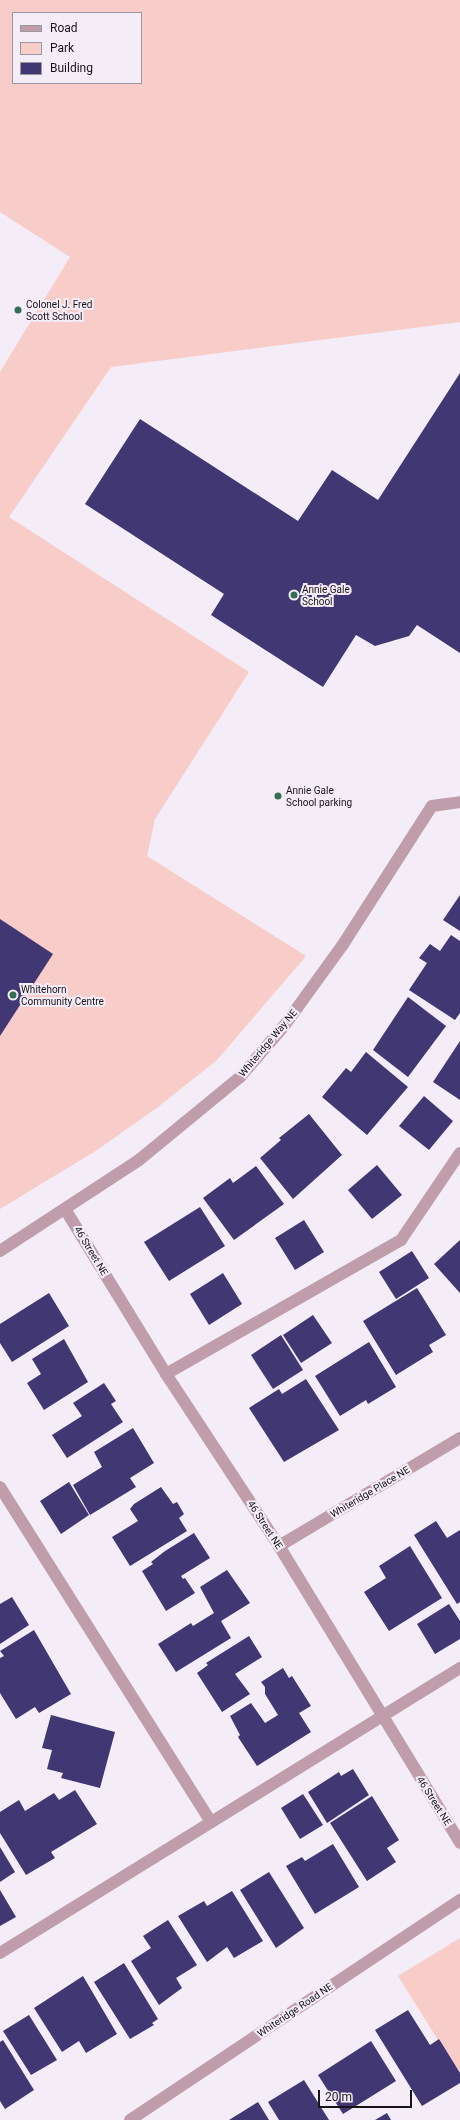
<!DOCTYPE html>
<html>
<head>
<meta charset="utf-8">
<style>
  body { margin:0 }
  #map { position:relative; width:460px; height:2120px; overflow:hidden; background:#f4ecf7; font-family:Roboto,sans-serif }
  div>[style] { position:absolute }
  .green>* { inset:0; background:#f7ccc9 }
  .building>* { inset:0; background:#413773 }
  .minor>* { height:12px; margin:-6px; padding:0 6px; transform-origin:6px; border-radius:6px; background:#bf9dab }
  .dots>* { width:11px; height:11px; translate:-50% -50%; box-sizing:border-box; border:2px solid #f4ecf7; border-radius:50% }
  span { translate:-50% -50%; white-space:nowrap; text-align:center; line-height:1.15; -webkit-text-stroke:4px #f4ecf7; paint-order:stroke }
  .poi-label { font-size:10px; color:#171418 }
  .left { translate:0 -50%; text-align:left }
  .street-label { font-size:10px; color:#171418 }
  .legend { position:absolute; left:12px; top:12px; width:130px; height:72px; box-sizing:border-box; background:#f4ecf7; border:1px solid #9c969e; margin:0; padding:5px 7px; list-style:none; font-size:12px; color:#171418 }
  .legend li { display:flex; align-items:center; gap:8px; height:20px }
  .legend b { width:20px; border:1px solid #9c969e }
  .scale { position:absolute; left:318px; top:2090px; width:94px; height:18px; box-sizing:border-box; border:2px solid #171418; border-top:0; padding-left:5px; font-size:12px; line-height:14px; white-space:nowrap; color:#171418; -webkit-text-stroke:3px #f4ecf7; paint-order:stroke }
</style>
</head>
<body>
<div id="map">
  <div class="green">
    <div style="clip-path:polygon(evenodd,0 0,460px 0,460px 322px,111px 367px,9px 517px,249px 672px,155px 819px,147px 856px,306px 956px,217px 1060px,158px 1107px,97px 1150px,0 1209px,0 372px,70px 257px,0 212px,0 0,13px 13px,141px 13px,141px 83px,13px 83px,13px 13px)"></div>
    <div style="clip-path:polygon(460px 1938px,460px 2075px,398px 1976px)"></div>
  </div>
  <div class="building">
    <div style="clip-path:polygon(460px 373px,460px 653px,417px 625px,409px 636px,375px 646px,356px 635px,323px 687px,211px 615px,224px 594px,85px 504px,140px 419px,298px 521px,332px 470px,378px 500px)"></div>
    <div style="clip-path:polygon(460px 895px,460px 931px,443px 920px)"></div>
    <div style="clip-path:polygon(0 919px,53px 954px,0 1036px)"></div>
    <div style="clip-path:polygon(451px 935px,460px 941px,460px 1013px,455px 1020px,409px 990px,427px 963px,419px 958px,430px 944px,440px 951px)"></div>
    <div style="clip-path:polygon(408px 997px,446px 1026px,408px 1077px,373px 1050px)"></div>
    <div style="clip-path:polygon(460px 1041px,460px 1100px,433px 1082px)"></div>
    <div style="clip-path:polygon(366px 1052px,408px 1087px,367px 1135px,322px 1097px,346px 1068px,351px 1072px)"></div>
    <div style="clip-path:polygon(424px 1096px,453px 1121px,429px 1150px,399px 1126px)"></div>
    <div style="clip-path:polygon(309px 1114px,342px 1155px,293px 1199px,260px 1158px,281px 1140px,279px 1138px)"></div>
    <div style="clip-path:polygon(377px 1165px,402px 1195px,372px 1219px,348px 1190px)"></div>
    <div style="clip-path:polygon(256px 1166px,284px 1204px,234px 1240px,203px 1198px,230px 1178px,233px 1183px)"></div>
    <div style="clip-path:polygon(200px 1207px,225px 1246px,169px 1281px,144px 1242px)"></div>
    <div style="clip-path:polygon(304px 1220px,324px 1252px,295px 1270px,275px 1238px)"></div>
    <div style="clip-path:polygon(460px 1240px,460px 1293px,434px 1264px)"></div>
    <div style="clip-path:polygon(412px 1251px,429px 1278px,396px 1299px,379px 1272px)"></div>
    <div style="clip-path:polygon(223px 1273px,242px 1304px,209px 1325px,190px 1294px)"></div>
    <div style="clip-path:polygon(417px 1288px,446px 1335px,429px 1345px,433px 1352px,396px 1375px,363px 1321px)"></div>
    <div style="clip-path:polygon(49px 1293px,69px 1326px,12px 1362px,0 1343px,0 1324px)"></div>
    <div style="clip-path:polygon(313px 1315px,332px 1343px,301px 1363px,283px 1335px)"></div>
    <div style="clip-path:polygon(281px 1335px,303px 1370px,273px 1389px,251px 1355px)"></div>
    <div style="clip-path:polygon(64px 1339px,88px 1382px,44px 1410px,27px 1383px,41px 1374px,32px 1359px)"></div>
    <div style="clip-path:polygon(369px 1342px,396px 1387px,368px 1404px,366px 1400px,340px 1416px,315px 1376px)"></div>
    <div style="clip-path:polygon(306px 1379px,339px 1430px,284px 1462px,249px 1408px,279px 1389px,282px 1394px)"></div>
    <div style="clip-path:polygon(104px 1383px,116px 1401px,111px 1404px,123px 1422px,67px 1458px,52px 1435px,82px 1416px,73px 1403px)"></div>
    <div style="clip-path:polygon(133px 1428px,154px 1463px,130px 1478px,136px 1487px,90px 1515px,73px 1485px,102px 1467px,94px 1452px)"></div>
    <div style="clip-path:polygon(69px 1482px,89px 1515px,61px 1534px,40px 1501px)"></div>
    <div style="clip-path:polygon(161px 1487px,173px 1504px,177px 1502px,184px 1514px,179px 1518px,187px 1531px,130px 1566px,112px 1537px,138px 1521px,130px 1509px,134px 1504px)"></div>
    <div style="clip-path:polygon(436px 1521px,447px 1538px,460px 1530px,460px 1602px,457px 1604px,414px 1535px)"></div>
    <div style="clip-path:polygon(194px 1533px,210px 1558px,181px 1576px,183px 1579px,185px 1578px,195px 1593px,166px 1611px,142px 1571px,153px 1564px,151px 1562px,165px 1551px)"></div>
    <div style="clip-path:polygon(410px 1546px,442px 1598px,389px 1631px,364px 1592px,386px 1578px,379px 1566px)"></div>
    <div style="clip-path:polygon(227px 1570px,250px 1603px,221px 1621px,231px 1638px,176px 1672px,158px 1644px,191px 1623px,193px 1626px,214px 1613px,200px 1587px)"></div>
    <div style="clip-path:polygon(12px 1597px,29px 1625px,0 1644px,0 1604px)"></div>
    <div style="clip-path:polygon(449px 1604px,460px 1621px,460px 1639px,435px 1654px,417px 1624px)"></div>
    <div style="clip-path:polygon(34px 1630px,71px 1694px,39px 1713px,35px 1707px,16px 1719px,0 1693px,0 1658px,4px 1656px,0 1651px)"></div>
    <div style="clip-path:polygon(249px 1636px,262px 1657px,235px 1674px,250px 1694px,222px 1712px,197px 1673px,208px 1665px,206px 1663px)"></div>
    <div style="clip-path:polygon(283px 1668px,289px 1678px,292px 1676px,311px 1706px,299px 1713px,311px 1732px,257px 1766px,238px 1737px,240px 1735px,230px 1716px,251px 1703px,265px 1723px,278px 1715px,265px 1694px,265px 1687px,261px 1682px)"></div>
    <div style="clip-path:polygon(51px 1715px,115px 1732px,100px 1788px,61px 1778px,63px 1773px,47px 1769px,52px 1750px,42px 1748px)"></div>
    <div style="clip-path:polygon(353px 1769px,369px 1795px,327px 1823px,308px 1792px,339px 1772px,341px 1776px)"></div>
    <div style="clip-path:polygon(75px 1790px,97px 1824px,51px 1852px,55px 1858px,26px 1875px,0 1833px,0 1812px,19px 1800px,25px 1811px,54px 1793px,59px 1800px)"></div>
    <div style="clip-path:polygon(303px 1794px,323px 1825px,300px 1839px,281px 1808px)"></div>
    <div style="clip-path:polygon(372px 1796px,399px 1840px,387px 1848px,396px 1862px,367px 1881px,330px 1823px)"></div>
    <div style="clip-path:polygon(333px 1844px,359px 1887px,315px 1914px,286px 1866px,302px 1857px,305px 1861px)"></div>
    <div style="clip-path:polygon(0 1847px,15px 1872px,0 1882px)"></div>
    <div style="clip-path:polygon(269px 1872px,304px 1928px,276px 1948px,240px 1890px)"></div>
    <div style="clip-path:polygon(0 1890px,16px 1917px,0 1926px)"></div>
    <div style="clip-path:polygon(232px 1891px,263px 1941px,234px 1958px,227px 1947px,207px 1962px,178px 1916px,204px 1901px,207px 1906px)"></div>
    <div style="clip-path:polygon(168px 1920px,197px 1965px,176px 1978px,182px 1988px,159px 2005px,131px 1961px,151px 1948px,143px 1936px)"></div>
    <div style="clip-path:polygon(124px 1963px,158px 2019px,152px 2023px,154px 2025px,130px 2039px,94px 1982px)"></div>
    <div style="clip-path:polygon(83px 1976px,117px 2034px,86px 2053px,79px 2041px,62px 2052px,34px 2008px)"></div>
    <div style="clip-path:polygon(408px 2010px,430px 2045px,439px 2039px,460px 2073px,460px 2083px,422px 2106px,375px 2030px)"></div>
    <div style="clip-path:polygon(29px 2015px,57px 2060px,31px 2075px,3px 2031px)"></div>
    <div style="clip-path:polygon(3px 2040px,34px 2090px,5px 2109px,0 2101px,0 2042px)"></div>
    <div style="clip-path:polygon(371px 2041px,396px 2081px,343px 2114px,318px 2075px)"></div>
    <div style="clip-path:polygon(304px 2080px,329px 2120px,279px 2120px,268px 2102px)"></div>
    <div style="clip-path:polygon(258px 2102px,269px 2120px,229px 2120px)"></div>
    <div style="clip-path:polygon(387px 2113px,391px 2120px,375px 2120px)"></div>
  </div>
  <div class="minor">
    <div style="left:65px;top:1209px;width:193px;rotate:58.5deg"></div>
    <div style="left:166px;top:1374px;width:206px;rotate:56.7deg"></div>
    <div style="left:279px;top:1546px;width:348px;rotate:58.6deg"></div>
    <div style="left:0;top:1251px;width:166px;rotate:-33.2deg"></div>
    <div style="left:139px;top:1160px;width:131px;rotate:-39.4deg"></div>
    <div style="left:240px;top:1077px;width:67px;rotate:-49.2deg"></div>
    <div style="left:284px;top:1026px;width:99px;rotate:-54.1deg"></div>
    <div style="left:342px;top:946px;width:166px;rotate:-57.3deg"></div>
    <div style="left:432px;top:806px;width:28px;rotate:-8deg"></div>
    <div style="left:166px;top:1374px;width:271px;rotate:-29.7deg"></div>
    <div style="left:401px;top:1240px;width:105px;rotate:-55.9deg"></div>
    <div style="left:0;top:1487px;width:396px;rotate:57.8deg"></div>
    <div style="left:279px;top:1546px;width:211px;rotate:-30.8deg"></div>
    <div style="left:0;top:1953px;width:541px;rotate:-31.78deg"></div>
    <div style="left:130px;top:2120px;width:397px;rotate:-33.7deg"></div>
  </div>
  <div class="dots">
    <div style="left:18px;top:310px;background:#366e55"></div>
    <div style="left:294px;top:595px;background:#366e55"></div>
    <div style="left:278px;top:796px;background:#366e55"></div>
    <div style="left:13px;top:995px;background:#366e55"></div>
  </div>
  <div class="poi-label">
    <span class="left" style="left:26px;top:310px">Colonel J. Fred<br>Scott School</span>
    <span class="left" style="left:302px;top:595px">Annie Gale<br>School</span>
    <span class="left" style="left:286px;top:796px">Annie Gale<br>School parking</span>
    <span class="left" style="left:21px;top:995px">Whitehorn<br>Community Centre</span>
  </div>
  <div class="street-label">
    <span style="left:268px;top:1043px;rotate:-50deg">Whiteridge Way NE</span>
    <span style="left:91px;top:1251px;rotate:59deg">46 Street NE</span>
    <span style="left:370px;top:1492px;rotate:-31deg">Whiteridge Place NE</span>
    <span style="left:265px;top:1525px;rotate:57deg">46 Street NE</span>
    <span style="left:434px;top:1801px;rotate:58deg">46 Street NE</span>
    <span style="left:295px;top:2010px;rotate:-34deg">Whiteridge Road NE</span>
  </div>
  <ul class="legend">
  <li><b style="height:5px;background:#bf9dab"></b>Road</li>
  <li><b style="height:11px;background:#f7ccc9"></b>Park</li>
  <li><b style="height:11px;background:#413773"></b>Building</li>
  </ul>
  <div class="scale">20 m</div>
</div>
</body>
</html>
